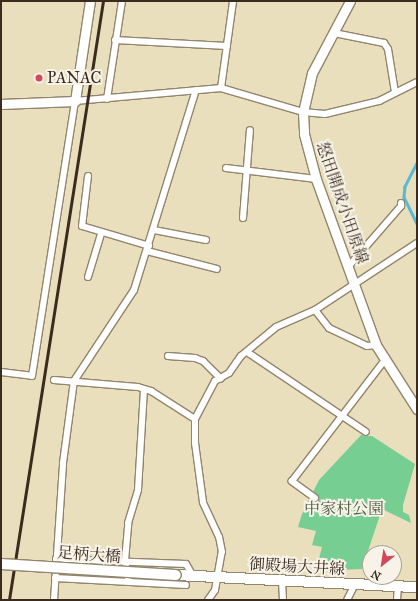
<!DOCTYPE html>
<html>
<head>
<meta charset="utf-8">
<style>
  body { margin:0 }
  #map { position:relative; width:418px; height:601px; overflow:hidden; background:#e9dfbc; font-family:"IM FELL Great Primer","Noto Serif JP",serif }
  div>[style] { position:absolute }
  .green>* { inset:0; background:#77ce93 }
  .stream>* { height:2.5px; margin:-1.25px; padding:0 1.25px; transform-origin:1.25px; border-radius:1.25px; background:#57bad5 }
  .roads { filter:drop-shadow(1px 0 #92846d) drop-shadow(-1px 0 #92846d) drop-shadow(0 1px #92846d) drop-shadow(0 -1px #92846d) }
  .street>* { height:6px; margin:-3px; padding:0 3px; transform-origin:3px; border-radius:3px; background:#fff }
  .secondary>* { height:9px; margin:-4.5px; padding:0 4.5px; transform-origin:4.5px; border-radius:4.5px; background:#fff }
  .primary>* { height:10px; margin:-5px; padding:0 5px; transform-origin:5px; border-radius:5px; background:#fff }
  .rail>* { height:2.5px; margin:-1.25px; padding:0 1.25px; transform-origin:1.25px; border-radius:1.25px; background:#3b2a1e }
  .bridges { filter:drop-shadow(1px 0 #92846d) drop-shadow(-1px 0 #92846d) drop-shadow(0 1px #92846d) drop-shadow(0 -1px #92846d) }
  .primary-bridge>* { height:10px; margin:-5px; padding:0 5px; transform-origin:5px; border-radius:5px; background:#fff }
  .dots>* { width:11px; height:11px; translate:-50% -50%; box-sizing:border-box; border:2px solid #f7f3e8; border-radius:50% }
  span { translate:-50% -50%; white-space:nowrap; text-align:center; line-height:1.15; -webkit-text-stroke:4px #f7f3e8; paint-order:stroke }
  .poi-label { font-size:16px; color:#3b2a1e }
  .left { translate:0 -50%; text-align:left }
  .street-label { font-size:16px; color:#3b2a1e }
  .park-label { font-size:16px; color:#4d5b41 }
  .frame { position:absolute; inset:0; border:2px solid #3b2a1e; pointer-events:none }
  .north { position:absolute; left:362px; top:545px; width:40px; height:40px; box-sizing:border-box; background:#f7f3e8; border:1px solid #aca397; border-radius:50%; rotate:210deg; font-size:11px; font-weight:700; line-height:16px; text-align:center; color:#3b2a1e }
  .north::after { content:''; display:block; margin:auto; width:14px; height:18px; background:#d1495b; clip-path:polygon(50% 0,100% 100%,50% 72%,0 100%) }
</style>
</head>
<body>
<div id="map">
  <div class="green">
    <div style="clip-path:polygon(362px 434px,363px 436px,372px 436px,415px 464px,403px 505px,403px 512px,409px 515px,411px 523px,382px 509px,362px 569px,316px 571px,322px 547px,312px 545px,316px 531px,298px 527px,302px 514px,319px 480px)"></div>
  </div>
  <div class="stream">
    <div style="left:417px;top:163px;width:27px;rotate:117deg"></div>
    <div style="left:405px;top:187px;width:10px;rotate:96deg"></div>
    <div style="left:404px;top:197px;width:30px;rotate:64deg"></div>
  </div>
  <div class="roads">
    <div class="street">
      <div style="left:334px;top:33px;width:51px;rotate:11.3deg"></div>
      <div style="left:384px;top:43px;width:7px;rotate:56deg"></div>
      <div style="left:388px;top:49px;width:44px;rotate:80.8deg"></div>
      <div style="left:115px;top:40px;width:112px;rotate:3.1deg"></div>
      <div style="left:221px;top:88px;width:88px;rotate:-82.1deg"></div>
      <div style="left:107px;top:99px;width:99px;rotate:-81.3deg"></div>
      <div style="left:226px;top:168px;width:91px;rotate:7deg"></div>
      <div style="left:88px;top:176px;width:50px;rotate:96.8deg"></div>
      <div style="left:82px;top:226px;width:70px;rotate:16.6deg"></div>
      <div style="left:243px;top:218px;width:88px;rotate:-85.5deg"></div>
      <div style="left:154px;top:230px;width:53px;rotate:10.9deg"></div>
      <div style="left:147px;top:251px;width:72px;rotate:14.4deg"></div>
      <div style="left:348px;top:267px;width:81px;rotate:-49deg"></div>
      <div style="left:401px;top:206px;width:3px;rotate:-90deg"></div>
      <div style="left:88px;top:277px;width:45px;rotate:-73.2deg"></div>
      <div style="left:315px;top:310px;width:23px;rotate:52deg"></div>
      <div style="left:329px;top:328px;width:42px;rotate:25.3deg"></div>
      <div style="left:367px;top:346px;width:9px;rotate:-6deg"></div>
      <div style="left:247px;top:352px;width:143px;rotate:33.9deg"></div>
      <div style="left:168px;top:356px;width:27px;rotate:4deg"></div>
      <div style="left:195px;top:358px;width:9px;rotate:21deg"></div>
      <div style="left:203px;top:361px;width:25px;rotate:45deg"></div>
      <div style="left:1px;top:372px;width:31px;rotate:7deg"></div>
      <div style="left:32px;top:376px;width:278px;rotate:-81.1deg"></div>
      <div style="left:75px;top:101px;width:147px;rotate:-5.1deg"></div>
      <div style="left:221px;top:88px;width:85px;rotate:16.3deg"></div>
      <div style="left:303px;top:112px;width:22px;rotate:5deg"></div>
      <div style="left:325px;top:114px;width:56px;rotate:-13.5deg"></div>
      <div style="left:379px;top:101px;width:42px;rotate:-26.6deg"></div>
      <div style="left:54px;top:380px;width:84px;rotate:4.8deg"></div>
      <div style="left:138px;top:387px;width:14px;rotate:17deg"></div>
      <div style="left:151px;top:391px;width:52px;rotate:32.5deg"></div>
      <div style="left:315px;top:498px;width:29px;rotate:-144deg"></div>
      <div style="left:292px;top:481px;width:151px;rotate:-52.5deg"></div>
      <div style="left:56px;top:559px;width:130px;rotate:2.2deg"></div>
      <div style="left:186px;top:564px;width:14px;rotate:60deg"></div>
      <div style="left:55px;top:578px;width:131px;rotate:3.1deg"></div>
      <div style="left:282px;top:581px;width:19px;rotate:87deg"></div>
      <div style="left:129px;top:582px;width:21px;rotate:-101deg"></div>
      <div style="left:125px;top:561px;width:38px;rotate:-85deg"></div>
      <div style="left:128px;top:523px;width:34px;rotate:-73deg"></div>
      <div style="left:138px;top:490px;width:101px;rotate:-86.6deg"></div>
      <div style="left:54px;top:600px;width:137px;rotate:-86.2deg"></div>
      <div style="left:63px;top:463px;width:83px;rotate:-82.4deg"></div>
      <div style="left:74px;top:381px;width:109px;rotate:-56.6deg"></div>
      <div style="left:134px;top:290px;width:209px;rotate:-72.8deg"></div>
      <div style="left:208px;top:600px;width:12px;rotate:-55deg"></div>
      <div style="left:215px;top:590px;width:39px;rotate:-80deg"></div>
      <div style="left:222px;top:552px;width:15px;rotate:-101deg"></div>
      <div style="left:219px;top:537px;width:38px;rotate:-115deg"></div>
      <div style="left:203px;top:502px;width:60px;rotate:-97.7deg"></div>
      <div style="left:195px;top:443px;width:24px;rotate:-90deg"></div>
      <div style="left:195px;top:419px;width:43px;rotate:-62.2deg"></div>
      <div style="left:215px;top:381px;width:16px;rotate:-30deg"></div>
      <div style="left:229px;top:373px;width:21px;rotate:-55deg"></div>
      <div style="left:241px;top:356px;width:45px;rotate:-39.6deg"></div>
      <div style="left:276px;top:327px;width:43px;rotate:-23.6deg"></div>
      <div style="left:315px;top:310px;width:122px;rotate:-33.3deg"></div>
      <div style="left:347px;top:600px;width:18px;rotate:-63deg"></div>
      <div style="left:397px;top:600px;width:14px;rotate:-86deg"></div>
    </div>
    <div class="secondary">
      <div style="left:350px;top:1px;width:81px;rotate:117.8deg"></div>
      <div style="left:312px;top:73px;width:40px;rotate:103deg"></div>
      <div style="left:303px;top:112px;width:22px;rotate:87deg"></div>
      <div style="left:304px;top:134px;width:47px;rotate:75.1deg"></div>
      <div style="left:316px;top:179px;width:177px;rotate:70.1deg"></div>
      <div style="left:376px;top:345px;width:76px;rotate:57.4deg"></div>
      <div style="left:1px;top:104px;width:74px;rotate:-2.3deg"></div>
      <div style="left:75px;top:101px;width:101px;rotate:-81.5deg"></div>
    </div>
    <div class="primary">
      <div style="left:176px;top:575px;width:241px;rotate:2.9deg"></div>
    </div>
  </div>
  <div class="rail">
    <div style="left:9px;top:600px;width:606px;rotate:-81.08deg"></div>
  </div>
  <div class="bridges">
    <div class="primary-bridge">
      <div style="left:1px;top:564px;width:175px;rotate:3.6deg"></div>
    </div>
  </div>
  <div class="dots">
    <div style="left:39px;top:78px;background:#d1495b"></div>
  </div>
  <div class="poi-label">
    <span class="left" style="left:47px;top:78px">PANAC</span>
  </div>
  <div class="street-label">
    <span style="left:342px;top:203px;rotate:71deg">怒田開成小田原線</span>
    <span style="left:89px;top:555px;rotate:4deg">足柄大橋</span>
    <span style="left:297px;top:567px;rotate:3deg">御殿場大井線</span>
  </div>
  <div class="park-label">
    <span style="left:344px;top:509px">中家村公園</span>
  </div>
  <div class="frame"></div>
  <div class="north">N</div>
</div>
</body>
</html>
